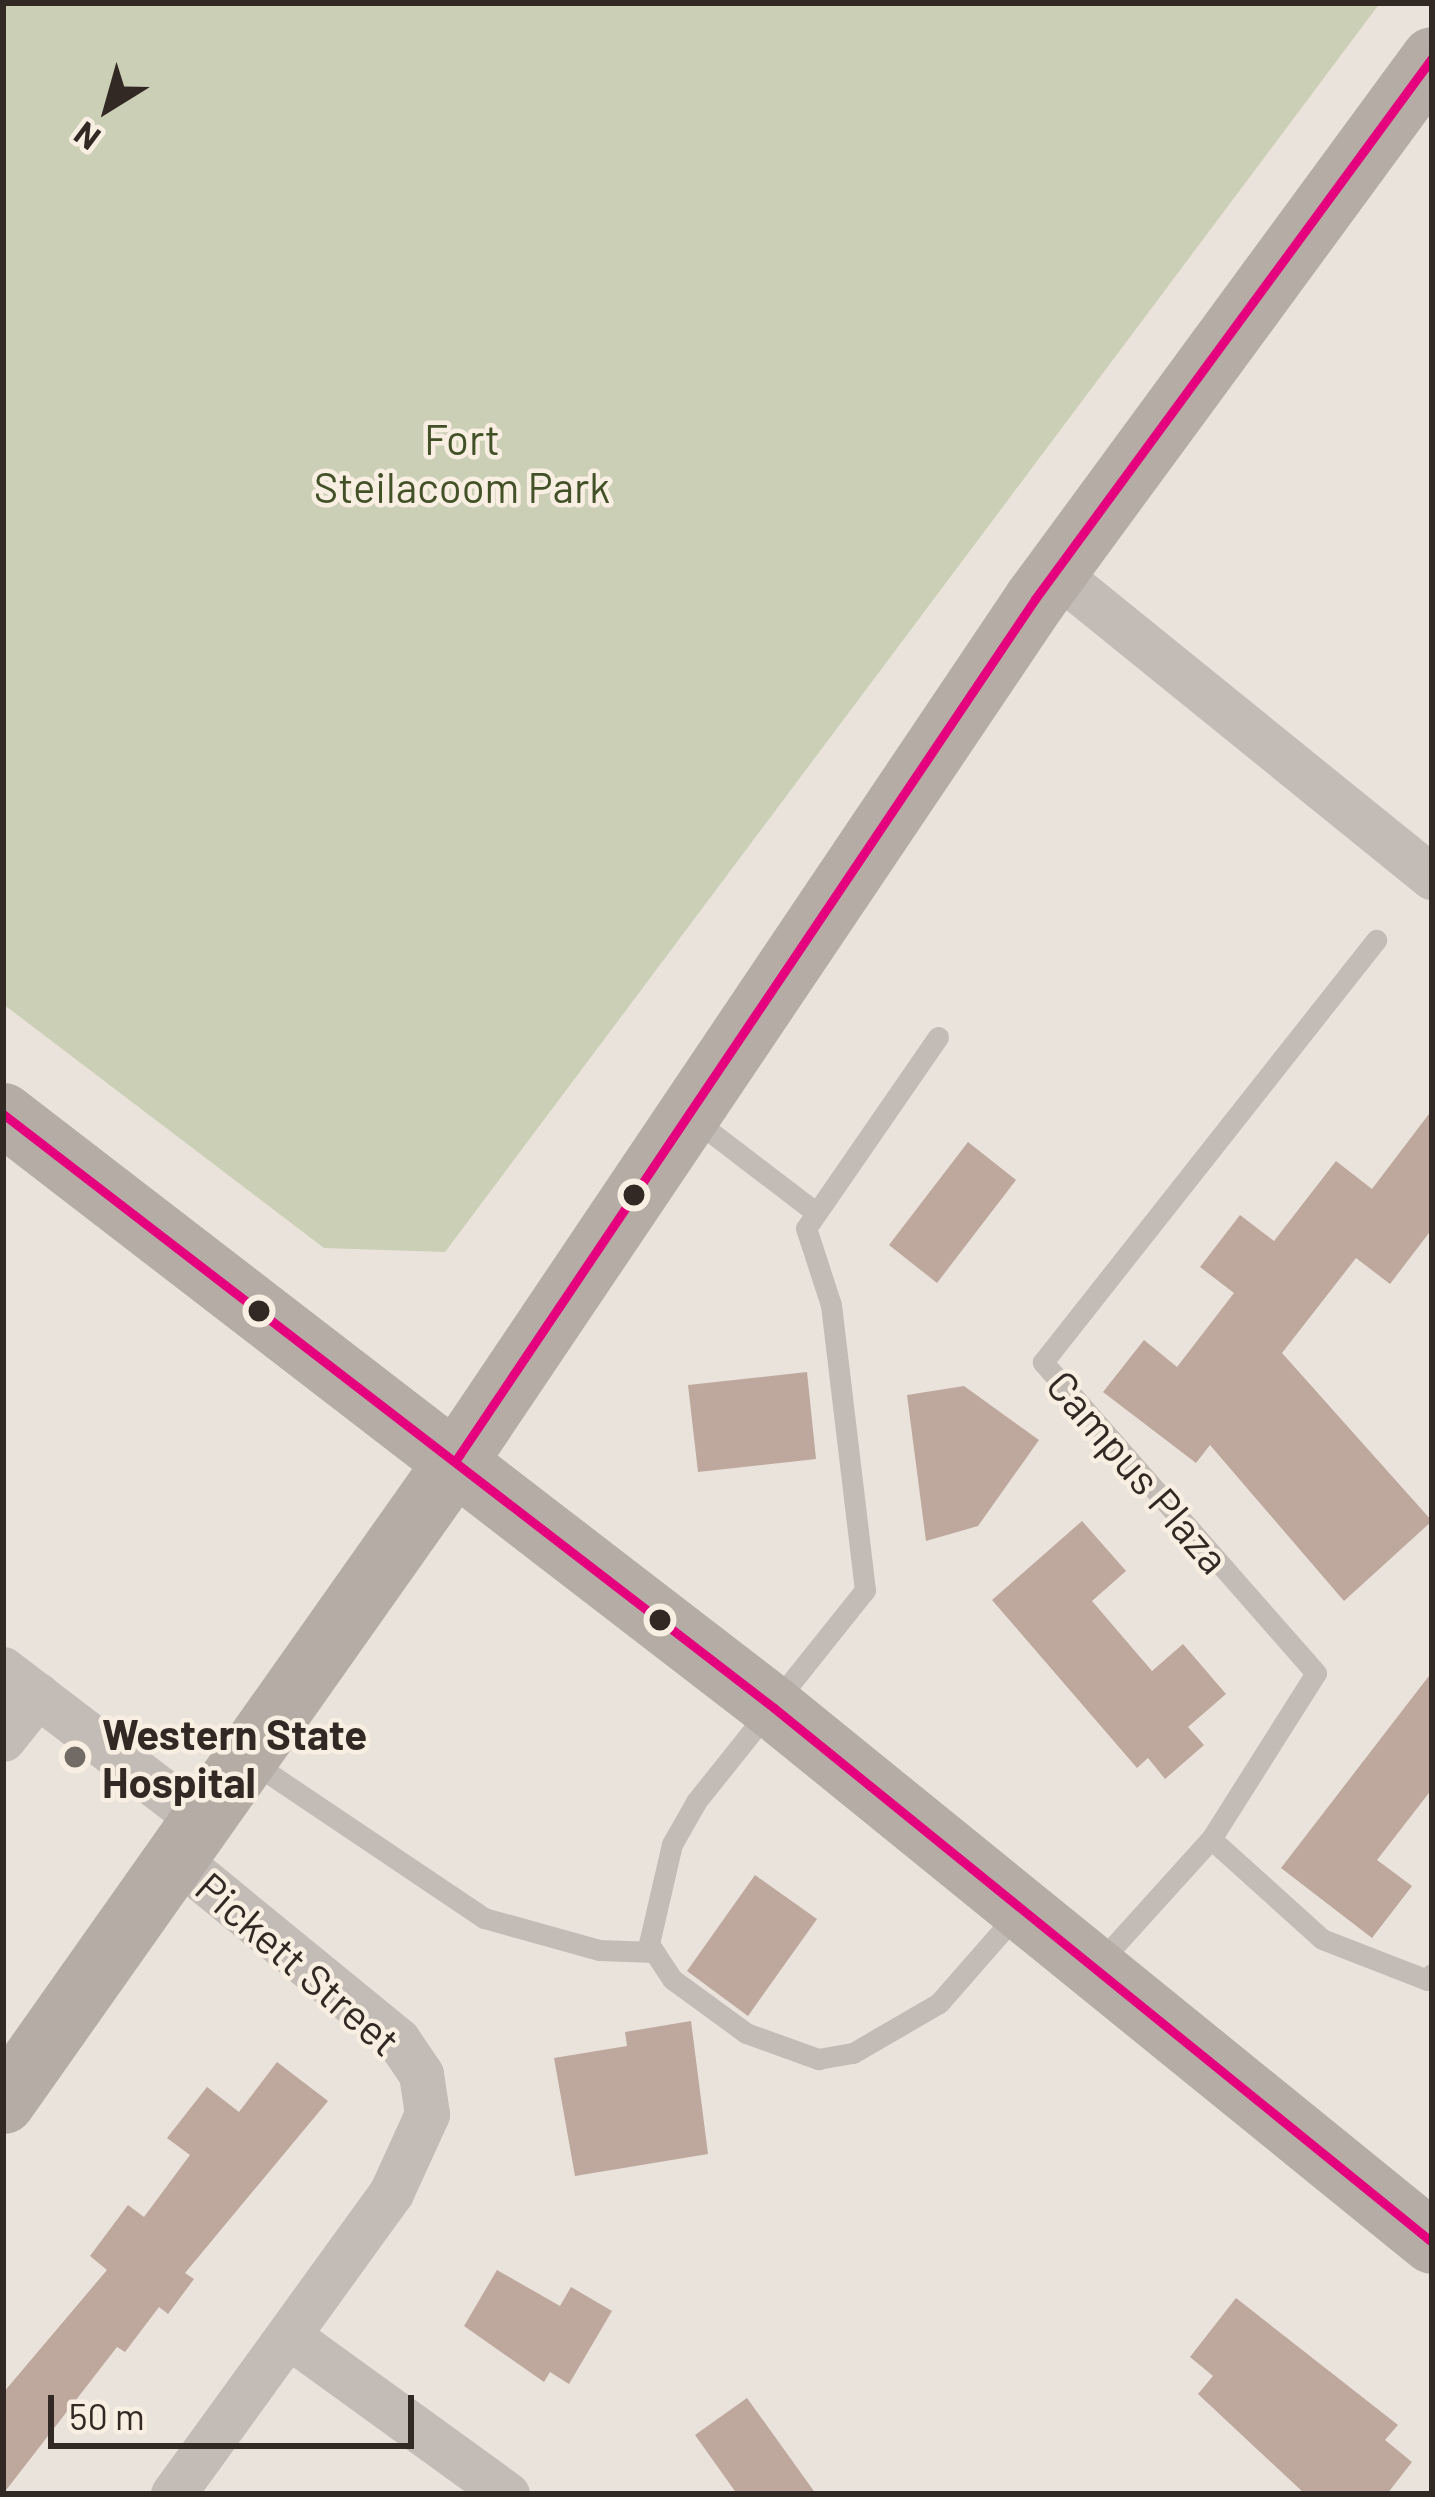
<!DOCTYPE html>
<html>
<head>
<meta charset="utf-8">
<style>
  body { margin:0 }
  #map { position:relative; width:1435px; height:2497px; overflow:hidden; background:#eae3db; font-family:Barlow,sans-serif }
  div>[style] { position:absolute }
  .green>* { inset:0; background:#cbcfb5 }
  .building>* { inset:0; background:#bea79d }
  .lane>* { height:21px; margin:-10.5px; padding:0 10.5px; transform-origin:10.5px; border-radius:10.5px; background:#c3bbb5 }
  .street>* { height:45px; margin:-22.5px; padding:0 22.5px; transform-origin:22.5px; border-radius:22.5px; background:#c3bbb5 }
  .secondary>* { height:63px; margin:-31.5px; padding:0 31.5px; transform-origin:31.5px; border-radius:31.5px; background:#b4aca5 }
  .bus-1>* { height:9px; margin:-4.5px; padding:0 4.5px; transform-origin:4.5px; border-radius:4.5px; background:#e5007d }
  .dots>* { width:33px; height:33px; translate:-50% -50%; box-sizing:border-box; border:6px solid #f8eee1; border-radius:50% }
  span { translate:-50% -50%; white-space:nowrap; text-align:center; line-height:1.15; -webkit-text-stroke:9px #f8eee1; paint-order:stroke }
  .park-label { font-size:42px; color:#425128 }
  .street-label { font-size:42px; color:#322924 }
  .poi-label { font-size:42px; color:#322924; font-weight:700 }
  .left { translate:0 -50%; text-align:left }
  .frame { position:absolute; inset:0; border:6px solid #322924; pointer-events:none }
  .north { position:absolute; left:48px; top:48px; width:120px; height:120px; -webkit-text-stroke:9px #f8eee1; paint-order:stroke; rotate:217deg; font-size:33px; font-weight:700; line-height:48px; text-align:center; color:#322924 }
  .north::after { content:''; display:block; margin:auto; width:42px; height:54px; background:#322924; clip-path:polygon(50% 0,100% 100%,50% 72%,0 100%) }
  .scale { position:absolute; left:48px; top:2395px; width:366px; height:54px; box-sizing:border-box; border:6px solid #322924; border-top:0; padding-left:15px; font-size:36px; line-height:42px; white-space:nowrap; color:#322924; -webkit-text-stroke:9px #f8eee1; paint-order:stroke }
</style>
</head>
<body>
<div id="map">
  <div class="green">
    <div style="clip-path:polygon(3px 3px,1380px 3px,445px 1252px,324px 1248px,3px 1004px)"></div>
  </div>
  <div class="building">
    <div style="clip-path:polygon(1432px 1110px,1432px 1229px,1390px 1284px,1356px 1258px,1282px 1353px,1432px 1521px,1344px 1601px,1210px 1445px,1196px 1463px,1103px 1392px,1144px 1340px,1177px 1367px,1234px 1293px,1200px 1267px,1240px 1215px,1274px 1241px,1336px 1161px,1372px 1189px)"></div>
    <div style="clip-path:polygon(968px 1142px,1016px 1180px,937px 1283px,889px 1245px)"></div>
    <div style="clip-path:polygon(807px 1372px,816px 1459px,698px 1472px,688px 1385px)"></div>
    <div style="clip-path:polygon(964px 1386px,1039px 1440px,978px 1526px,926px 1541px,907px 1395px)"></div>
    <div style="clip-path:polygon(1082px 1521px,1126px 1571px,1092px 1601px,1152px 1671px,1183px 1644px,1226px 1694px,1188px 1727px,1204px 1745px,1165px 1779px,1148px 1758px,1137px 1768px,992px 1600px)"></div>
    <div style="clip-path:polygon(1432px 1672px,1432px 1789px,1377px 1860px,1412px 1886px,1372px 1938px,1281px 1868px)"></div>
    <div style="clip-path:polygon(755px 1875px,817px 1919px,748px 2016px,687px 1971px)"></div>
    <div style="clip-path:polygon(691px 2021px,708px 2154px,575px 2176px,554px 2058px,627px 2046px,625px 2032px)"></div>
    <div style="clip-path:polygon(277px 2062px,328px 2101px,185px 2273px,194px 2279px,168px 2314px,159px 2307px,125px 2352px,117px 2347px,3px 2494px,3px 2393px,107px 2270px,90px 2256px,128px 2205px,144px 2217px,190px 2155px,167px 2138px,207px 2087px,239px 2112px)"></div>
    <div style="clip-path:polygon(497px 2270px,560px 2306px,571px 2287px,612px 2311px,569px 2384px,550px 2372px,544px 2382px,464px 2326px)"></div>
    <div style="clip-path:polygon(1236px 2298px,1398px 2425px,1385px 2440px,1412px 2462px,1387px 2494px,1305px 2494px,1198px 2394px,1213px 2376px,1190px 2357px)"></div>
    <div style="clip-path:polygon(747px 2398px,816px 2494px,737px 2494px,695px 2435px)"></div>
  </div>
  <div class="lane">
    <div style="left:938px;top:1037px;width:232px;rotate:124.6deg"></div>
    <div style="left:806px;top:1228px;width:81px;rotate:72deg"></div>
    <div style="left:831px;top:1305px;width:287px;rotate:83.2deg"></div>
    <div style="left:865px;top:1590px;width:271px;rotate:128.6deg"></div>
    <div style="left:696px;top:1802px;width:48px;rotate:119.7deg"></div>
    <div style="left:672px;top:1844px;width:103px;rotate:103deg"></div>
    <div style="left:649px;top:1944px;width:42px;rotate:56.7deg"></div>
    <div style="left:672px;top:1979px;width:92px;rotate:36.1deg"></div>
    <div style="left:746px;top:2033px;width:77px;rotate:19.9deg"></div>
    <div style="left:818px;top:2059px;width:36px;rotate:-10deg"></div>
    <div style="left:853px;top:2053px;width:99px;rotate:-30.2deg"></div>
    <div style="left:939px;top:2003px;width:117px;rotate:-48.8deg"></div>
    <div style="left:691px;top:1117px;width:155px;rotate:37.4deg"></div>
    <div style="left:252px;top:1762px;width:280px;rotate:33.9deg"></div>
    <div style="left:484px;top:1918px;width:119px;rotate:15.5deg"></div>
    <div style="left:599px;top:1950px;width:55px;rotate:2.1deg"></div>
    <div style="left:1211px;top:1839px;width:149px;rotate:42deg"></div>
    <div style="left:1322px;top:1939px;width:113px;rotate:21.3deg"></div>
    <div style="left:1427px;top:1980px;width:8px;rotate:-50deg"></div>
    <div style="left:1097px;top:1965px;width:170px;rotate:-47.9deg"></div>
    <div style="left:1211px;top:1839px;width:196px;rotate:-57.7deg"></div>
    <div style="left:1316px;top:1673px;width:414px;rotate:-131.3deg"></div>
    <div style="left:1043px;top:1362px;width:538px;rotate:-51.72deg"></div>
  </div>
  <div class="street">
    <div style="left:1055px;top:572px;width:485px;rotate:39deg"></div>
    <div style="left:3px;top:1669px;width:250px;rotate:37.4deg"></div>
    <div style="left:3px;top:1739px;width:56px;rotate:-51.5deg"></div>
    <div style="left:290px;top:2337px;width:268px;rotate:35.9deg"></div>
    <div style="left:173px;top:2494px;width:372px;rotate:-54.1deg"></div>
    <div style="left:391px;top:2193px;width:87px;rotate:-65.5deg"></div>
    <div style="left:427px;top:2114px;width:40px;rotate:-98.5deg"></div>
    <div style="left:421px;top:2074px;width:41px;rotate:-124.1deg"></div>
    <div style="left:398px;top:2040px;width:287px;rotate:-140.7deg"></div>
  </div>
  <div class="secondary">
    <div style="left:3px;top:1114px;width:973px;rotate:37.61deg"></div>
    <div style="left:774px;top:1708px;width:847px;rotate:39.06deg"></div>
    <div style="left:3px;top:2102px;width:786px;rotate:-54.79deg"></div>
    <div style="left:456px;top:1460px;width:1038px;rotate:-56.08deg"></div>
    <div style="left:1035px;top:599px;width:671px;rotate:-53.73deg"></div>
  </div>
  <div class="bus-1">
    <div style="left:3px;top:1114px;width:973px;rotate:37.61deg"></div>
    <div style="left:774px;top:1708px;width:847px;rotate:39.06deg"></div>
    <div style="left:456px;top:1460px;width:1038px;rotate:-56.08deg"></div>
    <div style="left:1035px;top:599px;width:671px;rotate:-53.73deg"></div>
  </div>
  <div class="dots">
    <div style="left:634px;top:1195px;background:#322924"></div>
    <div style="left:259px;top:1311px;background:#322924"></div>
    <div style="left:660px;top:1620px;background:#322924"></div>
    <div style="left:75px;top:1757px;background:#726a64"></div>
  </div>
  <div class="park-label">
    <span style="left:462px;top:462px">Fort<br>Steilacoom Park</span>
  </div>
  <div class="street-label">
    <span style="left:1139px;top:1471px;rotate:49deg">Campus Plaza</span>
    <span style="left:299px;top:1963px;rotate:41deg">Pickett Street</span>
  </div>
  <div class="poi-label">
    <span class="left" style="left:102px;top:1757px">Western State<br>Hospital</span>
  </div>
  <div class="frame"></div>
  <div class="north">N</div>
  <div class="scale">50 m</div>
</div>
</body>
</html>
